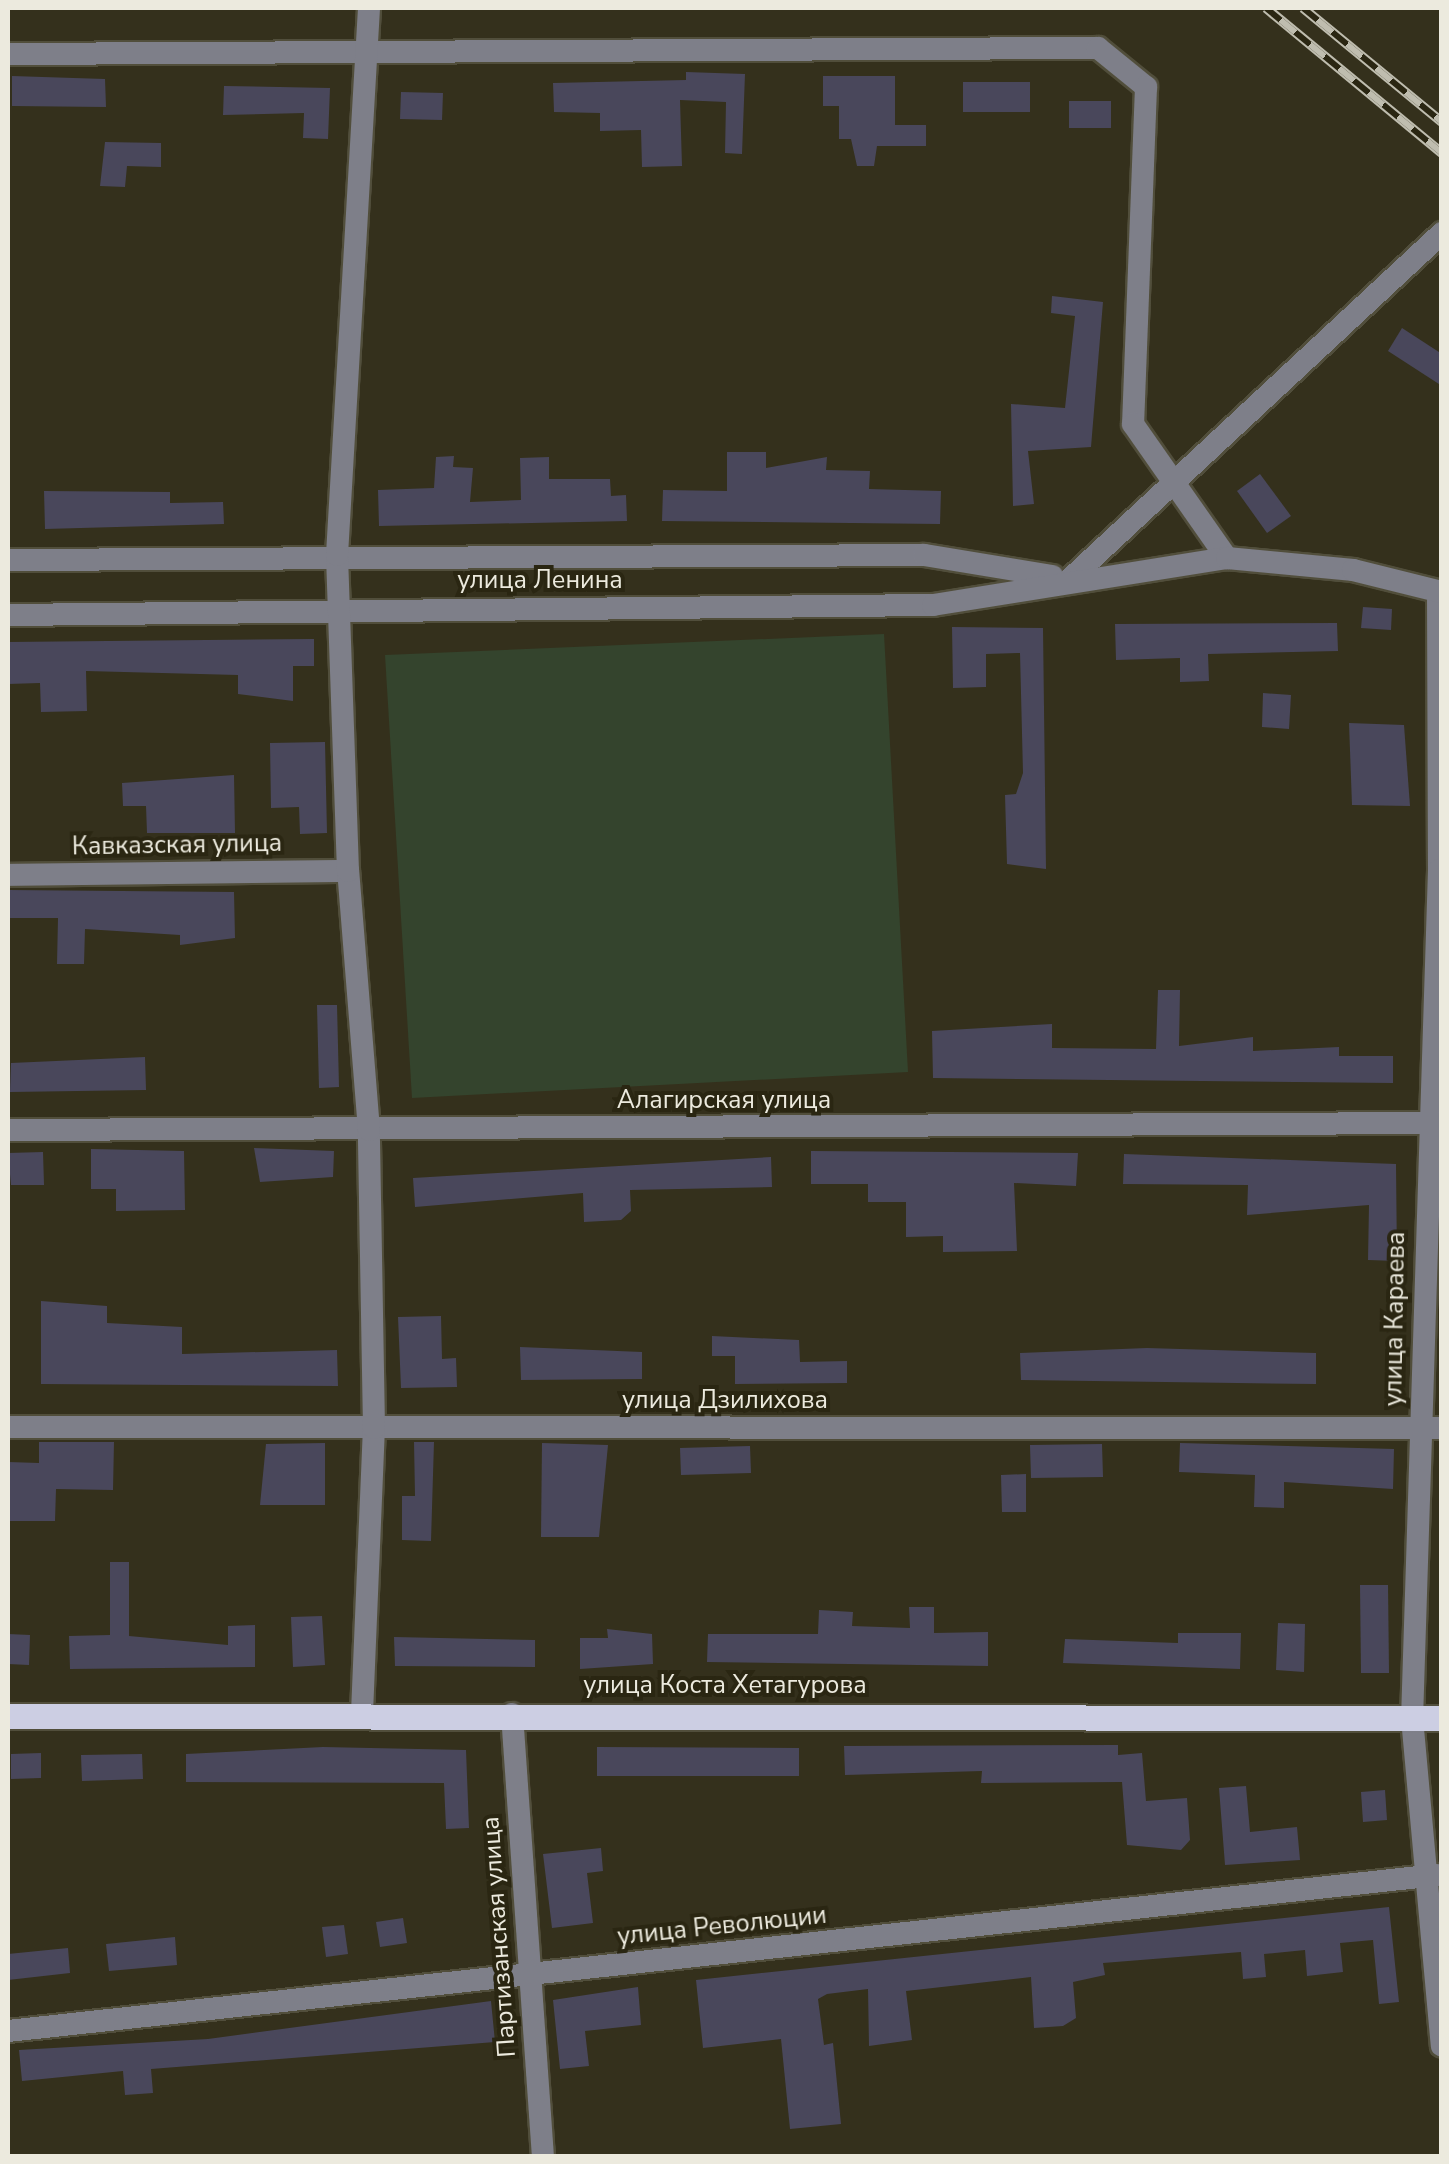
<!DOCTYPE html>
<html>
<head>
<meta charset="utf-8">
<style>
  body { margin:0 }
  #map { position:relative; width:1449px; height:2164px; overflow:hidden; background:#34301c; font-family:"Nunito Sans",sans-serif }
  div>[style] { position:absolute }
  .green>* { inset:0; background:#34442d }
  .building>* { inset:0; background:#49475b }
  .roads { filter:drop-shadow(2px 0 #514e3b) drop-shadow(-2px 0 #514e3b) drop-shadow(0 2px #514e3b) drop-shadow(0 -2px #514e3b) }
  .minor>* { height:22px; margin:-11px; padding:0 11px; transform-origin:11px; border-radius:11px; background:#7e7f89 }
  .major>* { height:25px; margin:-12.5px; padding:0 12.5px; transform-origin:12.5px; border-radius:12.5px; background:#cccee3 }
  .rail>* { height:10px; margin-top:-5px; transform-origin:0; background:repeating-linear-gradient(90deg,#2a2612 0 19px,#bfbdaf 0 38px); box-sizing:border-box; border-block:2px solid #bfbdaf }
  span { translate:-50% -50%; white-space:nowrap; text-align:center; line-height:1.15; -webkit-text-stroke:8px #2a2612; paint-order:stroke }
  .street-label { font-size:25px; color:#eceade }
  .frame { position:absolute; inset:0; border:10px solid #eceade; pointer-events:none }
</style>
</head>
<body>
<div id="map">
  <div class="green">
    <div style="clip-path:polygon(884px 634px,908px 1072px,412px 1098px,385px 655px)"></div>
  </div>
  <div class="building">
    <div style="clip-path:polygon(686px 72px,745px 74px,742px 154px,725px 153px,726px 102px,680px 100px,682px 166px,642px 167px,641px 130px,600px 131px,600px 113px,554px 112px,553px 83px,686px 80px)"></div>
    <div style="clip-path:polygon(12px 76px,105px 79px,106px 107px,12px 106px)"></div>
    <div style="clip-path:polygon(823px 76px,895px 76px,895px 125px,926px 125px,926px 146px,877px 146px,874px 166px,857px 166px,851px 139px,839px 139px,839px 106px,823px 106px)"></div>
    <div style="clip-path:polygon(963px 82px,1030px 82px,1030px 112px,963px 112px)"></div>
    <div style="clip-path:polygon(224px 86px,330px 88px,328px 139px,303px 138px,304px 113px,223px 115px)"></div>
    <div style="clip-path:polygon(401px 92px,443px 93px,442px 120px,400px 119px)"></div>
    <div style="clip-path:polygon(1069px 101px,1111px 101px,1111px 128px,1069px 128px)"></div>
    <div style="clip-path:polygon(105px 142px,161px 143px,161px 167px,127px 166px,125px 187px,100px 186px)"></div>
    <div style="clip-path:polygon(1052px 296px,1103px 302px,1091px 447px,1028px 451px,1034px 504px,1013px 506px,1011px 404px,1065px 408px,1075px 316px,1051px 313px)"></div>
    <div style="clip-path:polygon(1402px 328px,1442px 354px,1442px 386px,1388px 351px)"></div>
    <div style="clip-path:polygon(727px 452px,766px 452px,766px 468px,827px 457px,826px 470px,870px 471px,869px 489px,941px 491px,940px 524px,662px 521px,663px 490px,727px 491px)"></div>
    <div style="clip-path:polygon(454px 456px,453px 467px,473px 468px,470px 502px,521px 500px,520px 458px,549px 457px,549px 479px,610px 479px,611px 496px,626px 495px,627px 521px,379px 526px,378px 490px,434px 488px,436px 457px)"></div>
    <div style="clip-path:polygon(1260px 474px,1291px 516px,1267px 533px,1237px 491px)"></div>
    <div style="clip-path:polygon(44px 491px,170px 492px,170px 503px,223px 502px,224px 524px,45px 529px)"></div>
    <div style="clip-path:polygon(1363px 607px,1392px 609px,1391px 630px,1361px 628px)"></div>
    <div style="clip-path:polygon(1337px 623px,1338px 651px,1208px 654px,1209px 681px,1180px 682px,1180px 658px,1116px 660px,1115px 624px)"></div>
    <div style="clip-path:polygon(952px 627px,1043px 628px,1046px 869px,1007px 864px,1005px 795px,1016px 794px,1023px 773px,1020px 653px,986px 654px,986px 687px,953px 688px)"></div>
    <div style="clip-path:polygon(314px 639px,314px 666px,293px 666px,293px 701px,238px 694px,238px 675px,86px 671px,87px 711px,41px 712px,40px 683px,8px 684px,8px 642px)"></div>
    <div style="clip-path:polygon(1263px 693px,1291px 695px,1289px 729px,1262px 727px)"></div>
    <div style="clip-path:polygon(1349px 723px,1404px 725px,1410px 806px,1352px 805px)"></div>
    <div style="clip-path:polygon(325px 742px,327px 833px,300px 834px,299px 807px,271px 808px,270px 743px)"></div>
    <div style="clip-path:polygon(234px 775px,235px 833px,147px 833px,146px 806px,123px 806px,122px 783px)"></div>
    <div style="clip-path:polygon(8px 890px,234px 892px,235px 938px,180px 945px,180px 935px,85px 929px,84px 964px,57px 964px,58px 918px,8px 918px)"></div>
    <div style="clip-path:polygon(1158px 990px,1180px 990px,1179px 1046px,1253px 1037px,1253px 1051px,1339px 1047px,1339px 1056px,1393px 1056px,1393px 1083px,933px 1078px,932px 1031px,1052px 1024px,1052px 1048px,1156px 1049px)"></div>
    <div style="clip-path:polygon(317px 1005px,337px 1005px,339px 1087px,319px 1088px)"></div>
    <div style="clip-path:polygon(145px 1057px,146px 1090px,10px 1092px,11px 1063px)"></div>
    <div style="clip-path:polygon(254px 1148px,334px 1151px,333px 1177px,260px 1182px)"></div>
    <div style="clip-path:polygon(91px 1149px,184px 1151px,185px 1210px,116px 1211px,116px 1189px,91px 1189px)"></div>
    <div style="clip-path:polygon(811px 1151px,1078px 1153px,1076px 1186px,1014px 1183px,1017px 1251px,943px 1252px,943px 1236px,906px 1237px,906px 1202px,868px 1202px,868px 1184px,811px 1184px)"></div>
    <div style="clip-path:polygon(43px 1152px,44px 1185px,11px 1185px,8px 1153px)"></div>
    <div style="clip-path:polygon(1124px 1154px,1396px 1164px,1397px 1261px,1368px 1260px,1369px 1205px,1247px 1215px,1248px 1185px,1123px 1184px)"></div>
    <div style="clip-path:polygon(771px 1157px,772px 1187px,630px 1190px,631px 1211px,621px 1220px,584px 1222px,583px 1193px,415px 1207px,413px 1178px)"></div>
    <div style="clip-path:polygon(41px 1301px,107px 1306px,107px 1323px,182px 1327px,182px 1354px,337px 1350px,338px 1386px,41px 1384px)"></div>
    <div style="clip-path:polygon(441px 1316px,442px 1359px,456px 1358px,457px 1387px,401px 1388px,398px 1317px)"></div>
    <div style="clip-path:polygon(712px 1336px,799px 1340px,800px 1362px,847px 1361px,847px 1383px,735px 1384px,735px 1356px,712px 1356px)"></div>
    <div style="clip-path:polygon(520px 1347px,642px 1352px,642px 1379px,521px 1380px)"></div>
    <div style="clip-path:polygon(1147px 1348px,1316px 1353px,1316px 1384px,1021px 1380px,1020px 1353px)"></div>
    <div style="clip-path:polygon(39px 1442px,114px 1442px,113px 1490px,56px 1489px,55px 1521px,8px 1521px,8px 1462px,39px 1463px)"></div>
    <div style="clip-path:polygon(414px 1442px,434px 1442px,431px 1541px,402px 1540px,402px 1496px,415px 1496px)"></div>
    <div style="clip-path:polygon(325px 1443px,325px 1505px,260px 1505px,266px 1444px)"></div>
    <div style="clip-path:polygon(542px 1443px,608px 1445px,599px 1537px,541px 1537px)"></div>
    <div style="clip-path:polygon(1180px 1443px,1394px 1449px,1393px 1489px,1284px 1482px,1284px 1508px,1254px 1507px,1255px 1475px,1179px 1472px)"></div>
    <div style="clip-path:polygon(1102px 1444px,1103px 1477px,1031px 1478px,1030px 1445px)"></div>
    <div style="clip-path:polygon(750px 1446px,751px 1473px,681px 1475px,680px 1448px)"></div>
    <div style="clip-path:polygon(1026px 1474px,1026px 1512px,1002px 1512px,1001px 1475px)"></div>
    <div style="clip-path:polygon(110px 1562px,129px 1562px,129px 1636px,228px 1645px,228px 1626px,255px 1625px,255px 1667px,70px 1669px,69px 1636px,110px 1635px)"></div>
    <div style="clip-path:polygon(1360px 1585px,1388px 1585px,1389px 1673px,1361px 1673px)"></div>
    <div style="clip-path:polygon(909px 1607px,934px 1607px,934px 1633px,988px 1632px,988px 1666px,707px 1662px,708px 1634px,818px 1634px,819px 1610px,853px 1612px,852px 1626px,910px 1628px)"></div>
    <div style="clip-path:polygon(322px 1616px,325px 1665px,293px 1667px,291px 1617px)"></div>
    <div style="clip-path:polygon(1278px 1623px,1305px 1624px,1304px 1672px,1276px 1670px)"></div>
    <div style="clip-path:polygon(607px 1629px,652px 1634px,653px 1664px,580px 1669px,580px 1638px,608px 1638px)"></div>
    <div style="clip-path:polygon(1178px 1633px,1241px 1633px,1240px 1669px,1063px 1663px,1065px 1639px,1178px 1643px)"></div>
    <div style="clip-path:polygon(8px 1634px,30px 1635px,29px 1665px,8px 1664px)"></div>
    <div style="clip-path:polygon(394px 1637px,535px 1640px,535px 1667px,395px 1666px)"></div>
    <div style="clip-path:polygon(1118px 1745px,1118px 1755px,1142px 1753px,1146px 1801px,1187px 1798px,1190px 1840px,1181px 1850px,1127px 1845px,1122px 1782px,981px 1783px,982px 1771px,845px 1775px,844px 1746px)"></div>
    <div style="clip-path:polygon(323px 1747px,466px 1750px,469px 1828px,446px 1829px,444px 1783px,186px 1782px,186px 1754px)"></div>
    <div style="clip-path:polygon(597px 1747px,799px 1748px,799px 1776px,597px 1776px)"></div>
    <div style="clip-path:polygon(41px 1753px,41px 1778px,11px 1779px,11px 1754px)"></div>
    <div style="clip-path:polygon(142px 1754px,143px 1779px,82px 1781px,81px 1755px)"></div>
    <div style="clip-path:polygon(1246px 1786px,1250px 1832px,1297px 1827px,1300px 1860px,1225px 1865px,1219px 1788px)"></div>
    <div style="clip-path:polygon(1385px 1790px,1387px 1820px,1363px 1822px,1361px 1792px)"></div>
    <div style="clip-path:polygon(601px 1848px,603px 1871px,587px 1873px,593px 1923px,552px 1928px,543px 1854px)"></div>
    <div style="clip-path:polygon(1389px 1907px,1399px 2002px,1379px 2004px,1373px 1940px,1340px 1943px,1343px 1972px,1307px 1976px,1305px 1950px,1264px 1954px,1266px 1977px,1243px 1979px,1241px 1952px,1103px 1963px,1105px 1975px,1073px 1982px,1076px 2018px,1063px 2026px,1034px 2028px,1031px 1977px,906px 1991px,912px 2040px,869px 2046px,868px 1989px,827px 1994px,818px 1999px,824px 2045px,833px 2043px,841px 2124px,790px 2129px,781px 2039px,703px 2048px,696px 1980px)"></div>
    <div style="clip-path:polygon(403px 1918px,407px 1943px,380px 1947px,376px 1922px)"></div>
    <div style="clip-path:polygon(344px 1925px,348px 1954px,326px 1957px,322px 1927px)"></div>
    <div style="clip-path:polygon(175px 1937px,177px 1965px,109px 1971px,106px 1944px)"></div>
    <div style="clip-path:polygon(68px 1948px,70px 1973px,8px 1980px,8px 1954px)"></div>
    <div style="clip-path:polygon(638px 1987px,641px 2025px,585px 2031px,589px 2066px,560px 2069px,553px 2000px)"></div>
    <div style="clip-path:polygon(491px 2001px,495px 2042px,151px 2069px,153px 2093px,125px 2095px,123px 2071px,22px 2081px,19px 2050px,208px 2039px)"></div>
  </div>
  <div class="roads">
    <div class="minor">
      <div style="left:8px;top:54px;width:1090px;rotate:-0.32deg"></div>
      <div style="left:1098px;top:48px;width:62px;rotate:39.1deg"></div>
      <div style="left:1146px;top:87px;width:337px;rotate:92.2deg"></div>
      <div style="left:1133px;top:424px;width:164px;rotate:55deg"></div>
      <div style="left:8px;top:560px;width:916px;rotate:-0.31deg"></div>
      <div style="left:924px;top:555px;width:130px;rotate:9.3deg"></div>
      <div style="left:1070px;top:579px;width:508px;rotate:-42.93deg"></div>
      <div style="left:1438px;top:592px;width:278px;rotate:89.8deg"></div>
      <div style="left:1439px;top:870px;width:848px;rotate:91.82deg"></div>
      <div style="left:1412px;top:1718px;width:329px;rotate:84.8deg"></div>
      <div style="left:8px;top:615px;width:925px;rotate:-0.62deg"></div>
      <div style="left:933px;top:605px;width:298px;rotate:-9.1deg"></div>
      <div style="left:1227px;top:558px;width:127px;rotate:5.4deg"></div>
      <div style="left:1353px;top:570px;width:92px;rotate:13.9deg"></div>
      <div style="left:8px;top:875px;width:340px;rotate:-0.7deg"></div>
      <div style="left:8px;top:1130px;width:1431px;rotate:-0.28deg"></div>
      <div style="left:8px;top:1427px;width:1434px;rotate:0.04deg"></div>
      <div style="left:362px;top:1713px;width:285px;rotate:-87.6deg"></div>
      <div style="left:374px;top:1428px;width:298px;rotate:-91deg"></div>
      <div style="left:369px;top:1130px;width:260px;rotate:-94.6deg"></div>
      <div style="left:348px;top:871px;width:316px;rotate:-92deg"></div>
      <div style="left:337px;top:555px;width:548px;rotate:-86.65deg"></div>
      <div style="left:512px;top:1714px;width:443px;rotate:86deg"></div>
      <div style="left:8px;top:2031px;width:1438px;rotate:-6.23deg"></div>
    </div>
    <div class="major">
      <div style="left:8px;top:1716px;width:1434px;rotate:0.08deg"></div>
    </div>
  </div>
  <div class="rail">
    <div style="left:1266px;top:8px;width:228px;rotate:39.5deg"></div>
    <div style="left:1303px;top:8px;width:180px;rotate:39.4deg"></div>
  </div>
  <div class="street-label">
    <span style="left:540px;top:580px">улица Ленина</span>
    <span style="left:177px;top:845px;rotate:-1deg">Кавказская улица</span>
    <span style="left:724px;top:1100px">Алагирская улица</span>
    <span style="left:1395px;top:1319px;rotate:-89deg">улица Караева</span>
    <span style="left:725px;top:1400px">улица Дзилихова</span>
    <span style="left:725px;top:1685px">улица Коста Хетагурова</span>
    <span style="left:722px;top:1926px;rotate:-6deg">улица Революции</span>
    <span style="left:499px;top:1937px;rotate:-94deg">Партизанская улица</span>
  </div>
  <div class="frame"></div>
</div>
</body>
</html>
